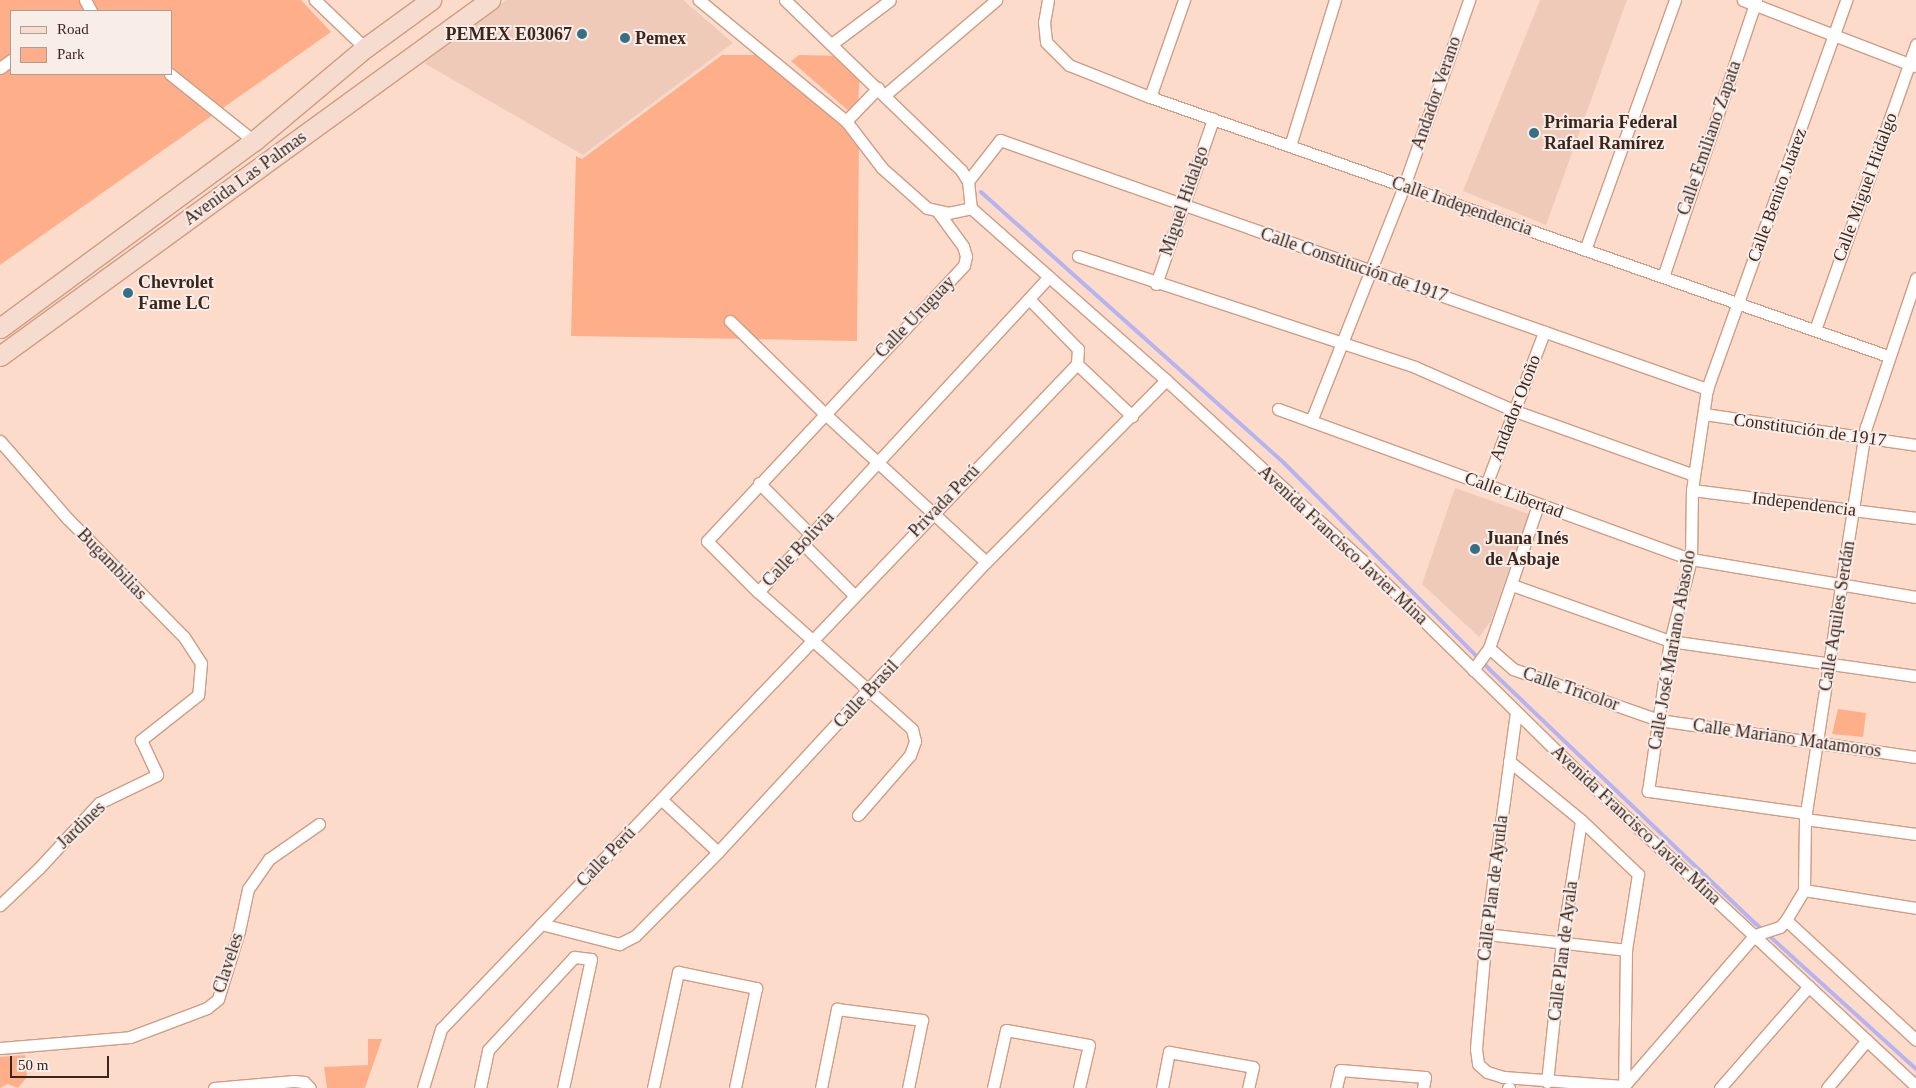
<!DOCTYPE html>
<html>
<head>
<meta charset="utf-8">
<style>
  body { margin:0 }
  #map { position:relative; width:1916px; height:1088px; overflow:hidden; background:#fcdbcb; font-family:"Times New Roman",serif }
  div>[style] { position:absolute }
  .built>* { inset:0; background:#efcab9 }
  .green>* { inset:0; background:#feaf8a }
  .stream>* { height:4px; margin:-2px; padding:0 2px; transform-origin:2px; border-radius:2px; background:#b5b3f0 }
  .roads { filter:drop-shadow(1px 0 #d09c84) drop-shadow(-1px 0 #d09c84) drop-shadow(0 1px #d09c84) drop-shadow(0 -1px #d09c84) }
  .minor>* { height:11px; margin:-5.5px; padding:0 5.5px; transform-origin:5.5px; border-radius:5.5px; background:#fff }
  .primary>* { height:19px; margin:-9.5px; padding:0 9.5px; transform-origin:9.5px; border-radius:9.5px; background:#f6dccf }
  .dots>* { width:14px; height:14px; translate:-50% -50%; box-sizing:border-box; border:2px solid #f9ede8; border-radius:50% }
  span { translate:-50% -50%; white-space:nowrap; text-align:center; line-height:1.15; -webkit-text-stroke:4px #f9ede8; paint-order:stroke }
  .poi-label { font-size:18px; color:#3b261d; font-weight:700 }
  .right { translate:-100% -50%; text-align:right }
  .left { translate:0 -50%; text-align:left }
  .street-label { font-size:18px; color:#3b261d }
  .legend { position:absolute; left:10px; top:10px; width:162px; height:65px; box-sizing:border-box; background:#f9ede8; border:1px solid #ad9d97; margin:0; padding:6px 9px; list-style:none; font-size:15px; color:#3b261d }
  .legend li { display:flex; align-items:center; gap:10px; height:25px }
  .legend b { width:25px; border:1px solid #ad9d97 }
  .scale { position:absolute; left:10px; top:1056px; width:99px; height:22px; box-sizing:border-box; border:2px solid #3b261d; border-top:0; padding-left:6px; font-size:15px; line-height:18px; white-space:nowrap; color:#3b261d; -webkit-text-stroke:4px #f9ede8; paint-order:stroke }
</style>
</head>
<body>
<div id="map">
  <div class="built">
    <div style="clip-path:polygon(506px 0,683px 0,733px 43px,583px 155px,424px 63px)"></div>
    <div style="clip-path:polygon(1540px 0,1627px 0,1546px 225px,1463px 191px)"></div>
    <div style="clip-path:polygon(1455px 488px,1529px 514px,1491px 621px,1479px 637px,1422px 584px)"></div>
  </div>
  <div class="green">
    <div style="clip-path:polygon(evenodd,0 0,301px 0,331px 32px,0 265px,0 0,11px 11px,171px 11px,171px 74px,11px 74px,11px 11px)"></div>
    <div style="clip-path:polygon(722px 55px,761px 55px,843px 123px,859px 142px,857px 341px,571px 336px,576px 156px,582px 159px)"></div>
    <div style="clip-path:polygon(799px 55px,843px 56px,860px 73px,858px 104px,851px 113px,791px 61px)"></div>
    <div style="clip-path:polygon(1838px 709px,1866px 713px,1863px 737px,1832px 734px)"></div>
    <div style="clip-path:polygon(368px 1039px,382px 1039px,365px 1088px,327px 1088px,324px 1067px,368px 1065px)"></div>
    <div style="clip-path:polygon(25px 1055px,27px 1077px,18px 1088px,8px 1084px,0 1088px,0 1057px)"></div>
  </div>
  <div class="stream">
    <div style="left:981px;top:192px;width:407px;rotate:41.8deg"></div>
    <div style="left:1284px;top:463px;width:291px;rotate:45.1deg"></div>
    <div style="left:1489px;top:669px;width:368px;rotate:43.7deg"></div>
    <div style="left:1755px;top:923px;width:217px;rotate:42.2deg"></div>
  </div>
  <div class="roads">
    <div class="minor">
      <div style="left:85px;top:0;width:13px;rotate:61deg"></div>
      <div style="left:315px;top:0;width:69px;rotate:43.8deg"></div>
      <div style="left:699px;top:0;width:190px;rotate:39.5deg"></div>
      <div style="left:846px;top:121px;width:59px;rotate:52.5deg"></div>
      <div style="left:882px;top:168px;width:60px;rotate:41.6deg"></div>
      <div style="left:927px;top:208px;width:22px;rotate:13deg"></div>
      <div style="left:948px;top:213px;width:24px;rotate:-12deg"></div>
      <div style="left:785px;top:0;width:245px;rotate:44deg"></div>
      <div style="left:961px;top:170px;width:13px;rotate:58deg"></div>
      <div style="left:968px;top:181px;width:27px;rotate:84deg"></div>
      <div style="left:971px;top:208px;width:260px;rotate:41.4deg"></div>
      <div style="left:1166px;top:380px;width:265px;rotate:42.6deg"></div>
      <div style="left:1361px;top:559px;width:305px;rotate:44.5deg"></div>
      <div style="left:1579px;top:773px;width:460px;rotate:42.9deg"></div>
      <div style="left:1048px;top:0;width:22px;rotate:100deg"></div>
      <div style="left:1044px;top:22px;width:20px;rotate:84deg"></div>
      <div style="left:1046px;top:42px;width:33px;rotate:45deg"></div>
      <div style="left:1069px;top:65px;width:87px;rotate:21.6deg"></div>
      <div style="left:1150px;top:97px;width:782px;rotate:19.34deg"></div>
      <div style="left:1743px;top:0;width:183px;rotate:21.1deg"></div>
      <div style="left:833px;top:43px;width:71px;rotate:-37deg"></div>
      <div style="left:0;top:68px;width:14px;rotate:-36deg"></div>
      <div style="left:170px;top:74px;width:107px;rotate:38.6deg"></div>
      <div style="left:886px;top:94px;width:145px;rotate:-40.5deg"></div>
      <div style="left:1150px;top:97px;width:103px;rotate:-70.7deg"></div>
      <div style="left:846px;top:121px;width:46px;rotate:-45.9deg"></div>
      <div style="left:1290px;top:146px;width:153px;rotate:-72.9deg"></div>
      <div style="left:968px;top:181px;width:52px;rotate:-52deg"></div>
      <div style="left:1000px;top:140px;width:750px;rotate:19.4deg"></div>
      <div style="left:1585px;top:250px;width:266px;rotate:-70.2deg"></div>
      <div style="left:1078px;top:256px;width:355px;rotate:18.2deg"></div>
      <div style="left:1415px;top:367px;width:109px;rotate:23.7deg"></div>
      <div style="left:1515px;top:411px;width:190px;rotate:19.7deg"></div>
      <div style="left:1663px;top:277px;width:292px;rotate:-71.4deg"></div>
      <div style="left:1156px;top:284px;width:175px;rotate:-70.9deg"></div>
      <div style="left:1029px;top:299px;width:70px;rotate:45.6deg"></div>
      <div style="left:1078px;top:349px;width:15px;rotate:94deg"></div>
      <div style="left:1077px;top:364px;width:76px;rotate:43.4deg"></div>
      <div style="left:730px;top:321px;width:132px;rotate:44.4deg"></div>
      <div style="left:824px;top:413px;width:220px;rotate:42.6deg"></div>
      <div style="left:1815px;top:330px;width:303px;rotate:-70.5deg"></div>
      <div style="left:1278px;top:409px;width:439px;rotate:20deg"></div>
      <div style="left:1691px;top:559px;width:228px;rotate:9.6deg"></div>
      <div style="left:1704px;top:414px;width:214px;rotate:8.3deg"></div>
      <div style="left:1311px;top:421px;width:253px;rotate:-68.4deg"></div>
      <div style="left:1404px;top:186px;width:197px;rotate:-70.7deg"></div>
      <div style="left:0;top:441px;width:102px;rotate:49deg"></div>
      <div style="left:67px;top:518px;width:167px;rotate:45.5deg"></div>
      <div style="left:184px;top:637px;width:31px;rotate:57deg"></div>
      <div style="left:201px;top:663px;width:32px;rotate:95deg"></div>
      <div style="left:198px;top:695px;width:73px;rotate:141.7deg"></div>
      <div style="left:141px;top:740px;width:38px;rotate:65deg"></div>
      <div style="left:157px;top:775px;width:64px;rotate:154.2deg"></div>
      <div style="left:99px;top:803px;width:88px;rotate:132.7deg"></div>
      <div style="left:39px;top:868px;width:54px;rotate:136.5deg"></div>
      <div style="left:759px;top:483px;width:74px;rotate:45deg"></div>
      <div style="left:1486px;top:485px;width:164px;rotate:-69.2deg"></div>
      <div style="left:1692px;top:490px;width:226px;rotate:7.1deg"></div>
      <div style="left:803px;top:544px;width:72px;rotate:45deg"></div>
      <div style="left:1512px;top:585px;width:168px;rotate:19.5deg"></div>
      <div style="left:1670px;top:641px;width:248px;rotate:8.1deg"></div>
      <div style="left:758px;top:592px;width:429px;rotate:-47.3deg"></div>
      <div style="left:1489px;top:648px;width:32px;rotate:41deg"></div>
      <div style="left:1513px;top:669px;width:155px;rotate:19.3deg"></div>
      <div style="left:1659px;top:720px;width:260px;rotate:8.2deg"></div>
      <div style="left:1473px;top:670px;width:27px;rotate:-54deg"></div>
      <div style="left:1489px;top:648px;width:151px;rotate:-71.1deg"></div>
      <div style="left:1516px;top:712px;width:224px;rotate:97.7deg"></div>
      <div style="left:1486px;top:934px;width:115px;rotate:95deg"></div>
      <div style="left:1476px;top:1049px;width:15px;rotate:82deg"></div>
      <div style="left:1478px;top:1064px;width:12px;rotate:42deg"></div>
      <div style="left:1487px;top:1072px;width:17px;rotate:17deg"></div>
      <div style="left:1503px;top:1077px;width:121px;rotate:4.3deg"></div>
      <div style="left:1509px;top:761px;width:93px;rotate:39.3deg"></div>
      <div style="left:1581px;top:820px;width:79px;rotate:43.5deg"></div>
      <div style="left:1638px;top:874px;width:77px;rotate:99deg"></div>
      <div style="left:1626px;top:950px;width:138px;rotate:90.8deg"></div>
      <div style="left:662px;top:800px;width:76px;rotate:42.9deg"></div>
      <div style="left:1805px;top:813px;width:159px;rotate:-172deg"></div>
      <div style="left:1648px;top:791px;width:152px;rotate:-81.7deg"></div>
      <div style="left:1670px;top:641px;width:85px;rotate:-75.6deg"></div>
      <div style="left:1691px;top:559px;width:69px;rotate:-89.2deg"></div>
      <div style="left:1692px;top:490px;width:102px;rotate:-81.6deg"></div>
      <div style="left:1707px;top:389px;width:413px;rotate:-70.3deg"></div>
      <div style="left:858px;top:815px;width:79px;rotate:-49.1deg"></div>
      <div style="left:910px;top:755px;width:15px;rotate:-70deg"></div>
      <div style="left:915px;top:741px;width:12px;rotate:-104deg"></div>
      <div style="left:912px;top:729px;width:206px;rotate:-138.3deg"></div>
      <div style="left:758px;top:592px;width:72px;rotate:-135deg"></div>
      <div style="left:707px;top:541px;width:377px;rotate:-47deg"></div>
      <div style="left:964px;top:265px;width:9px;rotate:-77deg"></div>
      <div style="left:966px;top:256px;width:10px;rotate:-107deg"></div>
      <div style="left:963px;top:246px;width:42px;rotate:-126.3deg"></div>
      <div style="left:1805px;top:819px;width:112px;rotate:7.7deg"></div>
      <div style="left:1804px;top:890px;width:113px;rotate:9.1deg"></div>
      <div style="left:1786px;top:920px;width:177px;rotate:42.7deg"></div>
      <div style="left:541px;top:924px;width:81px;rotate:14.4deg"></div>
      <div style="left:619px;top:944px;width:18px;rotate:-27deg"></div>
      <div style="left:635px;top:936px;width:118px;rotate:-45.3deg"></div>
      <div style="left:718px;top:852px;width:395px;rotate:-47.3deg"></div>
      <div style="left:986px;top:562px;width:256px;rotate:-45.3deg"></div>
      <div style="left:1486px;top:934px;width:141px;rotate:6.5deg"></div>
      <div style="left:0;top:1048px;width:130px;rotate:-4.8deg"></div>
      <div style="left:130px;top:1037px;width:82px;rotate:-20.6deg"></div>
      <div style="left:207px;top:1008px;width:14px;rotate:-39deg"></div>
      <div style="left:218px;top:999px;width:71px;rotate:-72.8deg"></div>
      <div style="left:239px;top:931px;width:43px;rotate:-77.9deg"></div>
      <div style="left:248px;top:889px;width:37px;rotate:-55deg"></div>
      <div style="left:269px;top:859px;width:61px;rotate:-35deg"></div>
      <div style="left:1547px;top:1082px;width:141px;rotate:-83.9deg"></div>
      <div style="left:1562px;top:942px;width:123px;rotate:-81.1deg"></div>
      <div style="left:1624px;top:1086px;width:200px;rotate:-49.1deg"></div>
      <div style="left:1755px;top:935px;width:26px;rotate:-18deg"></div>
      <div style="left:1780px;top:927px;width:9px;rotate:-49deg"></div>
      <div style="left:1786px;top:920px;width:35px;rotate:-59deg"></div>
      <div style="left:1804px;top:890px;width:71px;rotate:-89.2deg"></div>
      <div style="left:1805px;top:819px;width:397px;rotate:-81.2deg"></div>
      <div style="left:1866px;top:427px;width:157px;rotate:-71.4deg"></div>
      <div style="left:214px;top:1088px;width:80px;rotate:-5deg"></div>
      <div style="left:294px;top:1081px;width:10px;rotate:6deg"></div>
      <div style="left:304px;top:1082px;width:8px;rotate:45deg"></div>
      <div style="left:423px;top:1088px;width:62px;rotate:-73deg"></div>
      <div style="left:441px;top:1029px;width:920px;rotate:-46.28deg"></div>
      <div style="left:480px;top:1088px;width:39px;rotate:-78deg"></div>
      <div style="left:488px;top:1050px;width:127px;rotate:-47.2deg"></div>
      <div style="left:574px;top:957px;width:17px;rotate:7deg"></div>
      <div style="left:591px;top:959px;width:132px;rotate:102.2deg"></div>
      <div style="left:653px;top:1088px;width:119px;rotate:-77.8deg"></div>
      <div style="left:678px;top:972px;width:80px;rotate:11.6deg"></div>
      <div style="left:756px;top:988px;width:102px;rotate:101.9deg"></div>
      <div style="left:821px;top:1088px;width:81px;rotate:-78.6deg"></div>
      <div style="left:837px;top:1009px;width:86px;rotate:7.4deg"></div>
      <div style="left:922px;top:1020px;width:69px;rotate:101.6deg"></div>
      <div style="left:993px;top:1088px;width:59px;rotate:-77.4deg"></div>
      <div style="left:1006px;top:1030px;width:84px;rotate:10.2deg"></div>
      <div style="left:1089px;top:1045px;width:44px;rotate:103.1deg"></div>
      <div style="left:1162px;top:1088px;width:37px;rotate:-79deg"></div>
      <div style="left:1169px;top:1052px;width:85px;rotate:10.1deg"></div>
      <div style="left:1253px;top:1067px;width:22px;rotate:103deg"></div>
      <div style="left:1336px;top:1088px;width:18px;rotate:-77deg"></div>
      <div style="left:1340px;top:1070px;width:85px;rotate:4.7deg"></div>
      <div style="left:1425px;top:1077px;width:11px;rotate:100deg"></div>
      <div style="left:1508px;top:1088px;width:1px"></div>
      <div style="left:1720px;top:1088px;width:135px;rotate:-48.9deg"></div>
      <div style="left:1827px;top:1088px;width:62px;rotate:-50.2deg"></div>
    </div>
    <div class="primary">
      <div style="left:0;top:328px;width:315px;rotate:-36.4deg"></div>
      <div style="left:254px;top:141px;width:145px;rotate:-40deg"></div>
      <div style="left:365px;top:48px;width:82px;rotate:-36deg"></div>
      <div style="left:0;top:356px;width:606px;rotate:-36deg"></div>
    </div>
  </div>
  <div class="dots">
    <div style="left:582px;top:34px;background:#337087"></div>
    <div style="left:625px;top:38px;background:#337087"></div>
    <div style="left:1534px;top:133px;background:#337087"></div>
    <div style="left:128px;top:293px;background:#337087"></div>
    <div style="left:1475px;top:549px;background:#337087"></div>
  </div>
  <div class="poi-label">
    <span class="right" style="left:572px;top:34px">PEMEX E03067</span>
    <span class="left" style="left:635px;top:38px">Pemex</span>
    <span class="left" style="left:1544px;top:133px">Primaria Federal<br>Rafael Ramírez</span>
    <span class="left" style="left:138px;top:293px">Chevrolet<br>Fame LC</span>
    <span class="left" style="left:1485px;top:549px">Juana Inés<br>de Asbaje</span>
  </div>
  <div class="street-label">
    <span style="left:1436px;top:93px;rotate:-71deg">Andador Verano</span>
    <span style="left:1709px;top:138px;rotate:-71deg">Calle Emiliano Zapata</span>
    <span style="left:245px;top:178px;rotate:-36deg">Avenida Las Palmas</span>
    <span style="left:1865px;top:187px;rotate:-70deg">Calle Miguel Hidalgo</span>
    <span style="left:1777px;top:195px;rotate:-70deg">Calle Benito Juárez</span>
    <span style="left:1184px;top:201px;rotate:-71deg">Miguel Hidalgo</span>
    <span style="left:1462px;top:206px;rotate:19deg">Calle Independencia</span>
    <span style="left:1354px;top:265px;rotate:19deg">Calle Constitución de 1917</span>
    <span style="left:915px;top:317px;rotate:-46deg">Calle Uruguay</span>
    <span style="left:1515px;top:408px;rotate:-69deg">Andador Otoño</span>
    <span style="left:1810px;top:430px;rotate:8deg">Constitución de 1917</span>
    <span style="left:1514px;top:495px;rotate:20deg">Calle Libertad</span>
    <span style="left:944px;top:501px;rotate:-46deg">Privada Perú</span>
    <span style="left:1804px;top:504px;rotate:7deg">Independencia</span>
    <span style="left:1343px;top:545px;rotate:43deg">Avenida Francisco Javier Mina</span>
    <span style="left:798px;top:549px;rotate:-47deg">Calle Bolivia</span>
    <span style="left:112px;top:564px;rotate:46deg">Bugambilias</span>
    <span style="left:1837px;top:616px;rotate:-81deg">Calle Aquiles Serdán</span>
    <span style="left:1672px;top:650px;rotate:-80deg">Calle José Mariano Abasolo</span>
    <span style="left:1571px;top:689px;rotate:19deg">Calle Tricolor</span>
    <span style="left:866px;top:694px;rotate:-47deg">Calle Brasil</span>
    <span style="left:1787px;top:738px;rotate:8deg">Calle Mariano Matamoros</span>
    <span style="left:81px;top:825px;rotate:-44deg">Jardines</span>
    <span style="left:1636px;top:825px;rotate:43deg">Avenida Francisco Javier Mina</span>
    <span style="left:606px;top:857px;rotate:-46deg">Calle Perú</span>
    <span style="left:1493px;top:888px;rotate:-83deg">Calle Plan de Ayutla</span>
    <span style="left:1563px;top:951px;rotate:-83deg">Calle Plan de Ayala</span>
    <span style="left:228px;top:963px;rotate:-72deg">Claveles</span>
  </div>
  <ul class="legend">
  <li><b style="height:6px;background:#f6dccf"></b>Road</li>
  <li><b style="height:14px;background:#feaf8a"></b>Park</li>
  </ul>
  <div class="scale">50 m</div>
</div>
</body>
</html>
